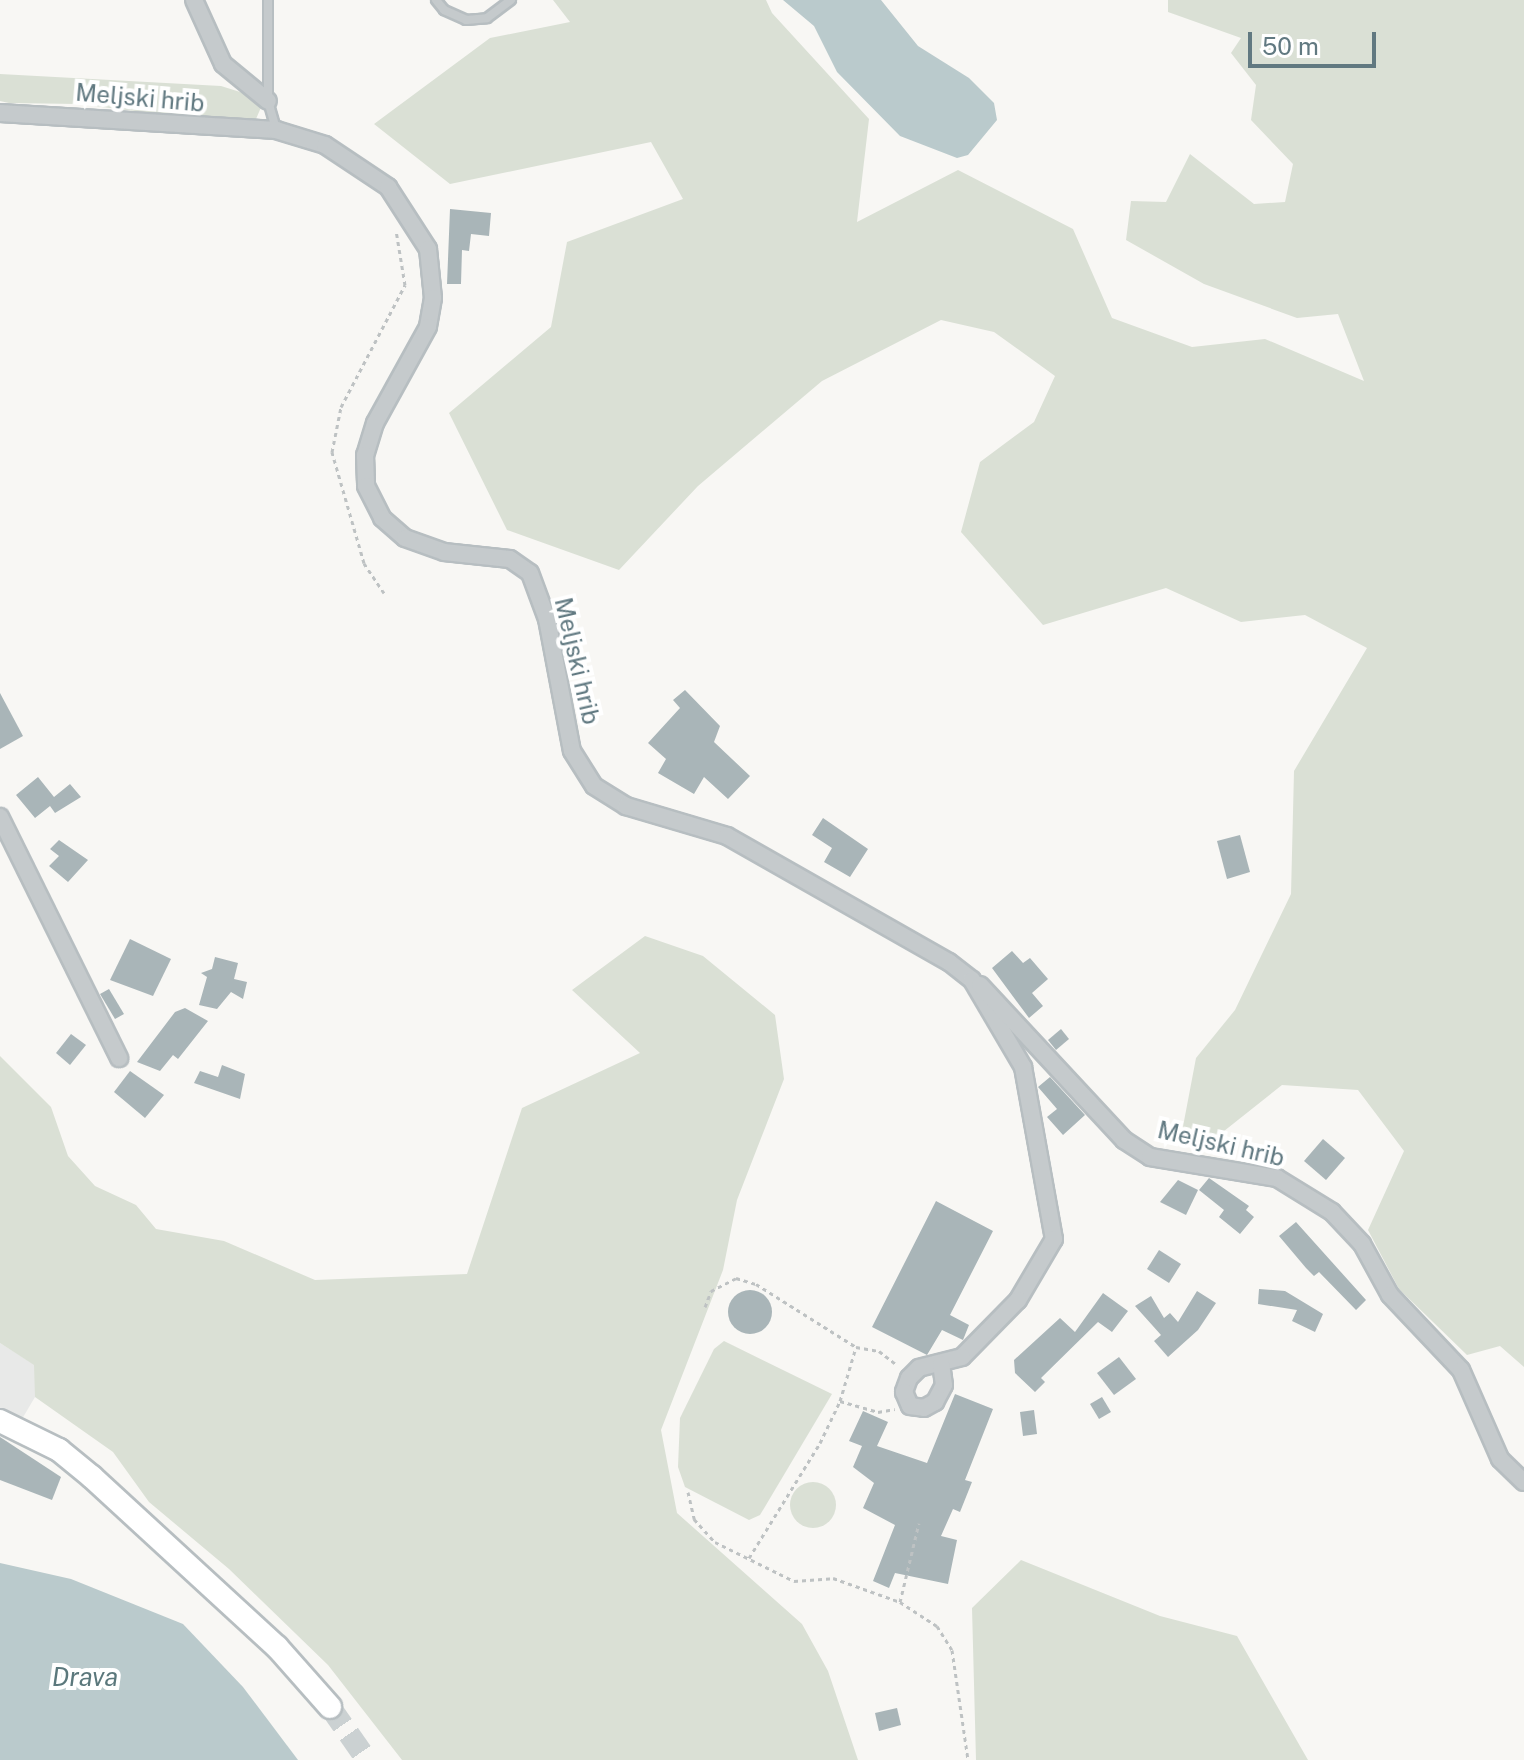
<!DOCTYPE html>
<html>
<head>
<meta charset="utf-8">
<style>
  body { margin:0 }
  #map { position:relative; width:1524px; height:1760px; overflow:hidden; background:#f8f7f4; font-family:"Public Sans",sans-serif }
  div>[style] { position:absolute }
  .built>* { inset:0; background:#e8e9e8 }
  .green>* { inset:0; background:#dae0d5 }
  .round { border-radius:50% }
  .water>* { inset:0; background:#bacacc }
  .building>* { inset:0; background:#a9b5b8 }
  .secondary-tunnel>* { height:22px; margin-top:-11px; transform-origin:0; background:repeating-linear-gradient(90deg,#cbd1d2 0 22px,transparent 0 33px) }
  .path>* { height:3px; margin-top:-1.5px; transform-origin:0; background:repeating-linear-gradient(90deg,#bec2c3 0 4px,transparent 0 8px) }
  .roads { filter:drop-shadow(2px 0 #b7bec1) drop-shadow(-2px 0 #b7bec1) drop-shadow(0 2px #b7bec1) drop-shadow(0 -2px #b7bec1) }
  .lane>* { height:8px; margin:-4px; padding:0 4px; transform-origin:4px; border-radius:4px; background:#c5cacc }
  .street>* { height:16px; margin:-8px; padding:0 8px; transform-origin:8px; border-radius:8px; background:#c5cacc }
  .secondary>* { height:22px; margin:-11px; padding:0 11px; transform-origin:11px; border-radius:11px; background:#fff }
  span { translate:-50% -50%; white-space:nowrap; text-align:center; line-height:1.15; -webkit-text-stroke:8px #fff; paint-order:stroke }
  .street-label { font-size:24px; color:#617981 }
  .water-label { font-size:26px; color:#5b787c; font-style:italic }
  .scale { position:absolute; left:1248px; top:32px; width:128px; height:36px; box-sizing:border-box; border:4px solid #617981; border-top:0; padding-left:10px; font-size:24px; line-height:28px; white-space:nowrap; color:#617981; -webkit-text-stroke:6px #fff; paint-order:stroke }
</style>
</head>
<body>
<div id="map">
  <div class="built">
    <div style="clip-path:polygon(0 1343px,35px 1365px,35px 1397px,22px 1419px,0 1415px)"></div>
  </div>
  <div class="green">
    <div style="clip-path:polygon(553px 0,766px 0,772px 13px,869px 119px,857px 222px,958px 170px,1073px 229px,1112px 318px,1192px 347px,1265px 339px,1364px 381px,1338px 314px,1297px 318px,1204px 284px,1126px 240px,1131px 201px,1166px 202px,1190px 154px,1254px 204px,1285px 202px,1293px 164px,1251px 120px,1256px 85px,1231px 53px,1241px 38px,1168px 12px,1168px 0,1524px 0,1524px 1367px,1500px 1346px,1467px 1355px,1399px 1289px,1368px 1230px,1404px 1151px,1358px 1090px,1282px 1085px,1214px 1139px,1181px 1137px,1196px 1058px,1235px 1010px,1291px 894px,1294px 771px,1367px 648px,1305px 615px,1241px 622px,1166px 588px,1043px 625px,961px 532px,980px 462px,1034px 422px,1055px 376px,994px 332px,941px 320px,822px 381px,698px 486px,619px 570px,507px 530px,449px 413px,551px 327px,567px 242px,683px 199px,651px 142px,450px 184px,374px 124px,490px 38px,570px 22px)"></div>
    <div style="clip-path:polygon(0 74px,221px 86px,259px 98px,262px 105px,256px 119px,218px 121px,77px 104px,9px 103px,0 101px)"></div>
    <div style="clip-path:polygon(645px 936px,703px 956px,775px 1015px,784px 1079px,737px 1200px,723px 1270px,661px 1430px,677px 1513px,802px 1624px,828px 1671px,858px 1760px,402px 1760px,328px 1665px,229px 1569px,149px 1502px,113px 1452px,35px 1397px,34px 1365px,0 1343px,0 1056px,51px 1107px,68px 1156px,95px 1186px,136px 1205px,156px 1229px,224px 1241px,315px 1280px,467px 1274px,522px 1108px,640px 1053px,572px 990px)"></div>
    <div style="clip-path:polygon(724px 1341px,832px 1394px,760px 1515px,749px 1520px,685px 1487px,678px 1467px,680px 1418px,714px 1349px)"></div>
    <div class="round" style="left:790px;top:1482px;width:46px;height:46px"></div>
    <div style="clip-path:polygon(1021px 1560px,1160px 1616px,1237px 1636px,1308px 1760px,976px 1760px,972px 1608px)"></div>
  </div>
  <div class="water">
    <div style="clip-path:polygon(783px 0,881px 0,918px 46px,969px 78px,994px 103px,997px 120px,968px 155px,957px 158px,900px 136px,837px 72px,814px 26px)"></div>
    <div style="clip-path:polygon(0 1563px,71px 1579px,183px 1624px,243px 1687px,298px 1760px,0 1760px)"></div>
  </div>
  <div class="building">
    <div style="clip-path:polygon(450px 209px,491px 213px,489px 236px,471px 234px,469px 251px,462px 250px,461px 284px,447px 284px)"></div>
    <div style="clip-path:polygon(685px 690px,720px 726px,714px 742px,750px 776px,728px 799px,704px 777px,694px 794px,658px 773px,666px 759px,648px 743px,680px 708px,673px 700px)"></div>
    <div style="clip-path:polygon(0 693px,23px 736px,0 749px)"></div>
    <div style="clip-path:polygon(38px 777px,54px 797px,70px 784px,81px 797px,55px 813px,50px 806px,35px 818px,16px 795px)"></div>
    <div style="clip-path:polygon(823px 818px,868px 849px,850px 877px,824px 862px,832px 848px,812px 835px)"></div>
    <div style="clip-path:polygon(1240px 835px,1250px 872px,1227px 879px,1217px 841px)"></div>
    <div style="clip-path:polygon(59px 840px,88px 860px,68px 882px,49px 866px,59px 856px,50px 849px)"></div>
    <div style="clip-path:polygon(130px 939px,171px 959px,153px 996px,110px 980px)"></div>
    <div style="clip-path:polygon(1012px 951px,1023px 963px,1030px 958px,1048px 979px,1032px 993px,1043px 1006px,1029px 1018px,992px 968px)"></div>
    <div style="clip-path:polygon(215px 957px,238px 963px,234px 979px,247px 982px,243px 999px,231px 992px,217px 1009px,199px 1005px,207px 977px,201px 973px,212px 969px)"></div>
    <div style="clip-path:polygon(109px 989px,124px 1014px,115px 1019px,100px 994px)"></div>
    <div style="clip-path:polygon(185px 1008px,208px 1021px,178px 1059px,173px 1055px,160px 1071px,137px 1062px,175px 1012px)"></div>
    <div style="clip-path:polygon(1061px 1029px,1069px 1039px,1056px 1050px,1048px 1040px)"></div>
    <div style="clip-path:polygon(71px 1034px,86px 1045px,70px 1065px,56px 1053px)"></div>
    <div style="clip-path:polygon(222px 1065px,245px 1074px,240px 1099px,194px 1083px,200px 1071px,218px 1077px)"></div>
    <div style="clip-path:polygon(130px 1071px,164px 1095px,145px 1118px,114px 1092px)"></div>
    <div style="clip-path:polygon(1050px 1077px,1085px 1115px,1063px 1135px,1047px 1117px,1057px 1109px,1038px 1087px)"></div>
    <div style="clip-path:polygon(1323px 1139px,1345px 1158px,1326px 1180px,1304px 1161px)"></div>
    <div style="clip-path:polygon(1209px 1178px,1249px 1206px,1246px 1210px,1254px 1217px,1240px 1234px,1219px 1217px,1224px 1210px,1199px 1190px)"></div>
    <div style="clip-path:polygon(1178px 1180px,1198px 1190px,1186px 1215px,1160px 1202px)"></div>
    <div style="clip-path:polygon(936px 1201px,993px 1231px,950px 1315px,969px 1325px,963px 1340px,942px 1330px,927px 1355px,872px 1327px)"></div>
    <div style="clip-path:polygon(1296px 1222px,1366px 1300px,1356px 1310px,1319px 1272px,1314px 1276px,1306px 1268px,1279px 1236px)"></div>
    <div style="clip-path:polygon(1159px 1250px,1181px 1264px,1169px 1283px,1147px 1269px)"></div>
    <div style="clip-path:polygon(1259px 1289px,1285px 1291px,1323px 1314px,1315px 1332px,1292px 1321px,1297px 1310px,1258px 1304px)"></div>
    <div class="round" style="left:728px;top:1290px;width:44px;height:44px"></div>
    <div style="clip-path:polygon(1197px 1291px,1216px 1303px,1198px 1330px,1168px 1357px,1154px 1341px,1161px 1335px,1135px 1306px,1151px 1296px,1164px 1318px,1170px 1313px,1178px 1322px)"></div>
    <div style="clip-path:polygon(1103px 1293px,1128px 1311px,1112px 1332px,1098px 1322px,1041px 1378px,1045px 1382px,1035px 1392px,1015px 1373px,1014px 1360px,1060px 1318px,1075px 1332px)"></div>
    <div style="clip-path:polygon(1119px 1357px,1136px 1379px,1114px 1395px,1097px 1373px)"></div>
    <div style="clip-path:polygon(955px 1394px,993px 1409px,965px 1480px,972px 1482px,960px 1512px,953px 1509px,941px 1536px,957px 1540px,948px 1584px,895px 1573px,889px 1588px,873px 1581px,895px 1525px,863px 1508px,874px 1483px,853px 1467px,862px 1446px,849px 1441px,863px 1411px,888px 1422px,877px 1446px,927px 1463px)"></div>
    <div style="clip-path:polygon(1102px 1397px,1111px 1412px,1099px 1419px,1090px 1404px)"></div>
    <div style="clip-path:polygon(1034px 1410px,1037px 1434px,1023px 1436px,1020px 1412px)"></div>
    <div style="clip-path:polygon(0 1437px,61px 1477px,52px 1500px,0 1480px)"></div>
    <div style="clip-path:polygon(897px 1708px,901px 1725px,879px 1731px,875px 1713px)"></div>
  </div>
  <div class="secondary-tunnel">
    <div style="left:330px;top:1707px;width:65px;rotate:55.1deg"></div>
  </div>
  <div class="path">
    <div style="left:384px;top:593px;width:36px;rotate:-124deg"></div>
    <div style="left:364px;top:563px;width:116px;rotate:-106.1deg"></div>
    <div style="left:332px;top:452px;width:46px;rotate:-78.7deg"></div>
    <div style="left:341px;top:407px;width:138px;rotate:-62.3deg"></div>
    <div style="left:405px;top:285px;width:56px;rotate:-99.3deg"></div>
    <div style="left:705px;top:1307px;width:17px;rotate:-69deg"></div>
    <div style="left:711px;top:1291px;width:28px;rotate:-27deg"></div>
    <div style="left:736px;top:1278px;width:21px;rotate:17deg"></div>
    <div style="left:756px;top:1284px;width:118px;rotate:32.2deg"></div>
    <div style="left:840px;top:1401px;width:40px;rotate:16deg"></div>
    <div style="left:878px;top:1412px;width:17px;rotate:-10deg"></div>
    <div style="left:688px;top:1492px;width:28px;rotate:77deg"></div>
    <div style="left:694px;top:1519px;width:31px;rotate:48deg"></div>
    <div style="left:715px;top:1542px;width:88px;rotate:26.3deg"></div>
    <div style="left:794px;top:1581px;width:39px;rotate:-4deg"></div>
    <div style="left:833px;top:1578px;width:71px;rotate:19.7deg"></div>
    <div style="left:900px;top:1602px;width:44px;rotate:33deg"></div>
    <div style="left:937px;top:1626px;width:28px;rotate:58deg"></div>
    <div style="left:952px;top:1650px;width:111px;rotate:81.7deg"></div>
    <div style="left:749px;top:1558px;width:135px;rotate:-58.3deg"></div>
    <div style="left:820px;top:1443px;width:47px;rotate:-64.5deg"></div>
    <div style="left:840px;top:1401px;width:56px;rotate:-73.5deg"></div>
    <div style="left:856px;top:1347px;width:23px;rotate:10deg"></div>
    <div style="left:879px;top:1351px;width:23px;rotate:38deg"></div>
    <div style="left:900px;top:1602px;width:81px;rotate:-76.5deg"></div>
  </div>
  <div class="roads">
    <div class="lane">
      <div style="left:268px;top:0;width:101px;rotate:90deg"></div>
      <div style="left:268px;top:101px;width:29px;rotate:74deg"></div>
      <div style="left:436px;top:0;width:13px;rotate:51deg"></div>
      <div style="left:444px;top:10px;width:24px;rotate:24deg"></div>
      <div style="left:466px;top:20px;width:21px;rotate:-5deg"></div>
      <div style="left:487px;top:18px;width:30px;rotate:-37deg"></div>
    </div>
    <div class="street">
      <div style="left:194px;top:0;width:70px;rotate:65.6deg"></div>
      <div style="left:223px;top:64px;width:58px;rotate:39.4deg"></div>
      <div style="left:0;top:113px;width:277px;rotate:3.5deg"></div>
      <div style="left:276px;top:130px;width:51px;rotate:17deg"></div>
      <div style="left:325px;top:145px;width:76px;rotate:33.7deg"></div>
      <div style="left:388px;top:187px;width:74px;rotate:57.2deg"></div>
      <div style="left:428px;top:249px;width:49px;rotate:84.2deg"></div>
      <div style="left:433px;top:298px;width:29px;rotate:100deg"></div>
      <div style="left:428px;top:327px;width:110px;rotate:118.9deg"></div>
      <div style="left:375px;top:423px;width:34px;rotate:107deg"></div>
      <div style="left:365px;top:455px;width:31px;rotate:88deg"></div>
      <div style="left:366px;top:486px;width:36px;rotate:63deg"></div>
      <div style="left:382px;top:518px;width:30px;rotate:41deg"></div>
      <div style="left:405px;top:538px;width:41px;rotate:19.7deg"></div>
      <div style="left:444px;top:552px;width:66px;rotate:6.1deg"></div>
      <div style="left:510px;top:559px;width:24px;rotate:35deg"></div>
      <div style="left:530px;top:573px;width:49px;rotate:69.7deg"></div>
      <div style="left:547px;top:619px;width:134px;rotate:79.3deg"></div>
      <div style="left:572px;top:751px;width:41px;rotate:57.8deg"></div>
      <div style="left:594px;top:786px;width:38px;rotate:32deg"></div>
      <div style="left:626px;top:806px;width:105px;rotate:16.5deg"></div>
      <div style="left:727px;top:836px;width:255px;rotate:29.6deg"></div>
      <div style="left:949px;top:962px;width:29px;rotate:38deg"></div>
      <div style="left:972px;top:980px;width:101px;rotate:59.6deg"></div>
      <div style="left:1023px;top:1067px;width:175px;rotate:79.8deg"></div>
      <div style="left:1054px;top:1239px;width:71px;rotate:120.5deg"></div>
      <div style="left:1018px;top:1300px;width:80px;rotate:134.5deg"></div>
      <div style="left:962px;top:1357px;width:44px;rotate:165.7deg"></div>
      <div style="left:919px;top:1368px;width:14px;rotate:135deg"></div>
      <div style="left:909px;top:1378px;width:15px;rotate:110deg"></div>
      <div style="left:904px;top:1392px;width:15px;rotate:67deg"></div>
      <div style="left:910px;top:1406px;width:14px;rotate:8deg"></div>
      <div style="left:924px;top:1408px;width:13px;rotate:-29deg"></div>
      <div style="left:935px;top:1402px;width:19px;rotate:-62deg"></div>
      <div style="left:944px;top:1385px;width:21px;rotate:-98deg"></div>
      <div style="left:0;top:817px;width:269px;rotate:63.7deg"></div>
      <div style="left:980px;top:985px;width:212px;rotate:47.1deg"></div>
      <div style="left:1124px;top:1140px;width:31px;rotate:33deg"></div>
      <div style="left:1150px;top:1157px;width:129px;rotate:9.4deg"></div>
      <div style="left:1277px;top:1178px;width:65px;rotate:31.7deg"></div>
      <div style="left:1332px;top:1212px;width:44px;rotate:46.8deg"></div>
      <div style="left:1362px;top:1244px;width:58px;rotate:61.2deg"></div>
      <div style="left:1390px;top:1295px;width:103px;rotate:46.6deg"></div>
      <div style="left:1461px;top:1370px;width:97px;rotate:66.3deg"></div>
      <div style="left:1500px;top:1459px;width:33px;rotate:44deg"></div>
    </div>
    <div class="secondary">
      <div style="left:0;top:1421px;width:66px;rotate:26.2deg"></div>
      <div style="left:59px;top:1450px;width:43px;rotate:39.3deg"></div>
      <div style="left:92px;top:1477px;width:251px;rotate:42.6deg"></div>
      <div style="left:277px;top:1647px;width:80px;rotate:48.5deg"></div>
    </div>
  </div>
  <div class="street-label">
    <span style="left:140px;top:98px;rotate:5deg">Meljski hrib</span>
    <span style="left:577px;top:661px;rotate:77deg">Meljski hrib</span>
    <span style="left:1221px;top:1144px;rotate:13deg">Meljski hrib</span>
  </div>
  <div class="water-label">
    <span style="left:85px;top:1677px">Drava</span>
  </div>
  <div class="scale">50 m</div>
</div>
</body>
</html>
